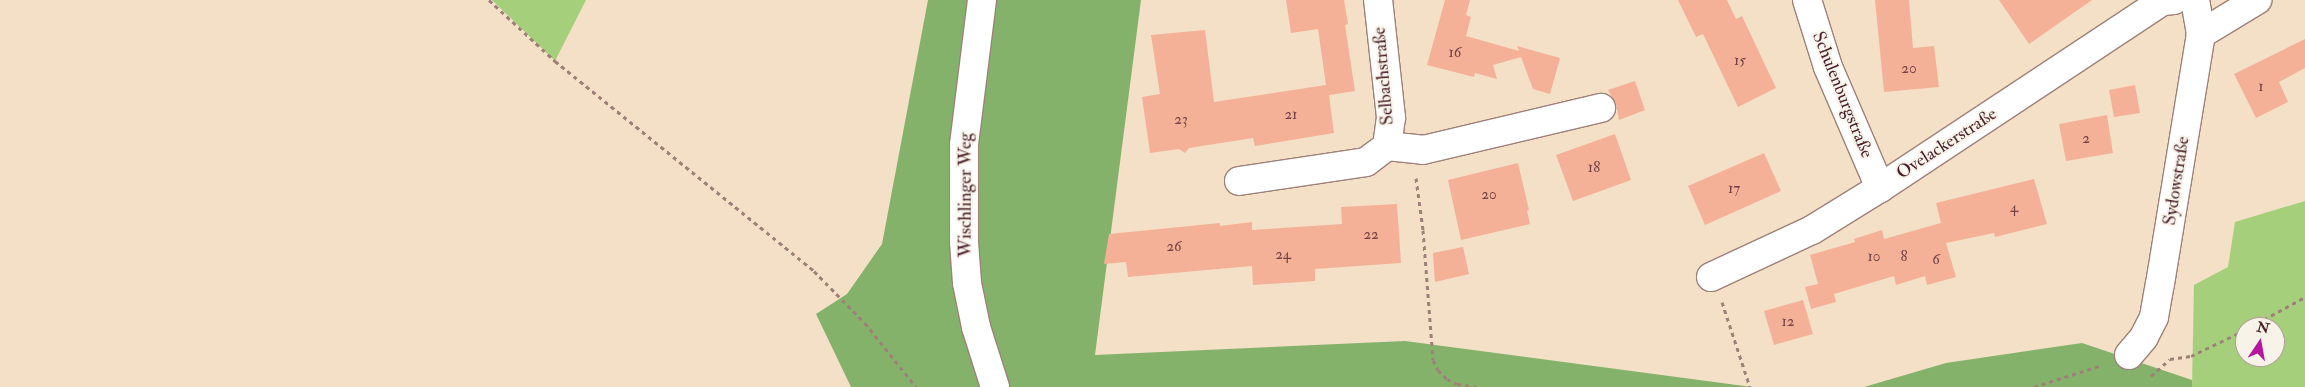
<!DOCTYPE html>
<html>
<head>
<meta charset="utf-8">
<style>
  body { margin:0 }
  #map { position:relative; width:2305px; height:387px; overflow:hidden; background:#f3e0c6; font-family:"IM FELL Double Pica",serif }
  div>[style] { position:absolute }
  .green>* { inset:0; background:#a5cf7b }
  .forest>* { inset:0; background:#84b26b }
  .building>* { inset:0; background:#f5b198 }
  .path>* { height:3px; margin-top:-1.5px; transform-origin:0; background:repeating-linear-gradient(90deg,#9e8078 0 4px,transparent 0 8px) }
  .roads { filter:drop-shadow(1px 0 #9e8078) drop-shadow(-1px 0 #9e8078) drop-shadow(0 1px #9e8078) drop-shadow(0 -1px #9e8078) }
  .minor>* { height:28px; margin:-14px; padding:0 14px; transform-origin:14px; border-radius:14px; background:#fff }
  span { translate:-50% -50%; white-space:nowrap; text-align:center; line-height:1.15; -webkit-text-stroke:4px #f7f3e8; paint-order:stroke }
  .number-label { font-size:15px; color:#754446 }
  .number-label span { -webkit-text-stroke-width:0 }
  .street-label { font-size:18px; color:#4a1f2b }
  .north { position:absolute; left:2235px; top:317px; width:50px; height:50px; box-sizing:border-box; background:#f7f3e8; border:1px solid #b29e9c; border-radius:50%; rotate:12deg; font-size:14px; font-weight:700; line-height:20px; text-align:center; color:#4a1f2b }
  .north::after { content:''; display:block; margin:auto; width:18px; height:22px; background:#b5179e; clip-path:polygon(50% 0,100% 100%,50% 72%,0 100%) }
</style>
</head>
<body>
<div id="map">
  <div class="green">
    <div style="clip-path:polygon(492px 0,586px 0,555px 61px)"></div>
    <div style="clip-path:polygon(evenodd,2305px 201px,2305px 387px,2192px 387px,2194px 285px,2228px 267px,2235px 222px,2305px 201px,2245px 327px,2275px 327px,2275px 357px,2245px 357px,2245px 327px)"></div>
  </div>
  <div class="forest">
    <div style="clip-path:polygon(928px 0,1141px 0,1095px 355px,1405px 341px,1752px 387px,851px 387px,816px 314px,847px 294px,882px 244px)"></div>
    <div style="clip-path:polygon(2082px 343px,2192px 380px,2192px 387px,1864px 387px,1946px 363px)"></div>
  </div>
  <div class="building">
    <div style="clip-path:polygon(1286px 0,1344px 0,1348px 24px,1345px 25px,1355px 91px,1329px 95px,1334px 133px,1255px 146px,1253px 138px,1189px 148px,1185px 153px,1179px 149px,1150px 153px,1142px 97px,1160px 94px,1151px 35px,1205px 30px,1214px 102px,1326px 85px,1318px 29px,1291px 33px)"></div>
    <div style="clip-path:polygon(1445px 0,1470px 0,1466px 15px,1471px 17px,1466px 36px,1519px 51px,1517px 46px,1560px 58px,1550px 94px,1533px 89px,1521px 57px,1493px 65px,1497px 79px,1475px 73px,1474px 77px,1427px 65px)"></div>
    <div style="clip-path:polygon(1678px 0,1727px 0,1736px 19px,1742px 16px,1776px 88px,1738px 107px,1703px 34px,1696px 37px)"></div>
    <div style="clip-path:polygon(1875px 0,1909px 0,1913px 48px,1934px 46px,1939px 87px,1884px 92px)"></div>
    <div style="clip-path:polygon(1999px 0,2092px 0,2029px 44px)"></div>
    <div style="clip-path:polygon(2305px 39px,2305px 68px,2279px 82px,2288px 102px,2256px 118px,2234px 74px)"></div>
    <div style="clip-path:polygon(1635px 81px,1645px 110px,1619px 120px,1616px 104px,1608px 90px)"></div>
    <div style="clip-path:polygon(2135px 85px,2140px 113px,2114px 117px,2109px 90px)"></div>
    <div style="clip-path:polygon(2107px 115px,2113px 153px,2066px 161px,2059px 124px)"></div>
    <div style="clip-path:polygon(1615px 134px,1631px 180px,1573px 201px,1556px 155px)"></div>
    <div style="clip-path:polygon(1764px 153px,1781px 191px,1705px 225px,1688px 186px)"></div>
    <div style="clip-path:polygon(1518px 163px,1529px 210px,1527px 211px,1530px 224px,1461px 240px,1448px 180px)"></div>
    <div style="clip-path:polygon(2034px 179px,2047px 224px,1995px 237px,1994px 233px,1946px 243px,1956px 277px,1927px 285px,1925px 276px,1896px 285px,1894px 276px,1834px 294px,1836px 302px,1811px 309px,1805px 287px,1818px 284px,1810px 255px,1855px 242px,1854px 239px,1882px 230px,1884px 239px,1941px 223px,1936px 203px)"></div>
    <div style="clip-path:polygon(1397px 204px,1401px 263px,1315px 269px,1315px 281px,1253px 285px,1252px 266px,1128px 277px,1126px 262px,1104px 264px,1109px 234px,1220px 223px,1220px 226px,1252px 222px,1252px 230px,1342px 224px,1341px 207px)"></div>
    <div style="clip-path:polygon(1463px 247px,1469px 274px,1435px 282px,1433px 253px)"></div>
    <div style="clip-path:polygon(1803px 300px,1813px 334px,1774px 345px,1764px 311px)"></div>
  </div>
  <div class="path">
    <div style="left:489px;top:0;width:90px;rotate:42.7deg"></div>
    <div style="left:555px;top:61px;width:333px;rotate:39deg"></div>
    <div style="left:814px;top:271px;width:73px;rotate:45.6deg"></div>
    <div style="left:865px;top:323px;width:82px;rotate:51.4deg"></div>
    <div style="left:1416px;top:178px;width:52px;rotate:82.3deg"></div>
    <div style="left:1423px;top:230px;width:130px;rotate:85.6deg"></div>
    <div style="left:1433px;top:360px;width:11px;rotate:63deg"></div>
    <div style="left:1438px;top:370px;width:13px;rotate:45deg"></div>
    <div style="left:1447px;top:379px;width:11px;rotate:27deg"></div>
    <div style="left:1457px;top:384px;width:20px;rotate:9deg"></div>
    <div style="left:1722px;top:302px;width:89px;rotate:71.8deg"></div>
    <div style="left:2250px;top:327px;width:63px;rotate:-28.6deg"></div>
    <div style="left:2151px;top:376px;width:25px;rotate:-42deg"></div>
    <div style="left:2170px;top:359px;width:21px;rotate:-8deg"></div>
    <div style="left:2191px;top:356px;width:60px;rotate:-25.7deg"></div>
    <div style="left:2034px;top:387px;width:71px;rotate:-17.9deg"></div>
  </div>
  <div class="roads">
    <div class="minor">
      <div style="left:982px;top:0;width:146px;rotate:97.1deg"></div>
      <div style="left:964px;top:145px;width:97px;rotate:90deg"></div>
      <div style="left:964px;top:242px;width:41px;rotate:85.8deg"></div>
      <div style="left:967px;top:283px;width:45px;rotate:78.4deg"></div>
      <div style="left:976px;top:327px;width:63px;rotate:72.4deg"></div>
      <div style="left:1807px;top:0;width:70px;rotate:72.6deg"></div>
      <div style="left:1828px;top:67px;width:132px;rotate:66.7deg"></div>
      <div style="left:2201px;top:34px;width:66px;rotate:-31.3deg"></div>
      <div style="left:1387px;top:146px;width:36px;rotate:6deg"></div>
      <div style="left:1423px;top:150px;width:183px;rotate:-13.3deg"></div>
      <div style="left:1239px;top:181px;width:128px;rotate:-8.5deg"></div>
      <div style="left:1366px;top:162px;width:26px;rotate:-37deg"></div>
      <div style="left:1387px;top:146px;width:29px;rotate:-82deg"></div>
      <div style="left:1391px;top:117px;width:118px;rotate:-96.3deg"></div>
      <div style="left:1711px;top:277px;width:111px;rotate:-25deg"></div>
      <div style="left:1812px;top:230px;width:80px;rotate:-31.7deg"></div>
      <div style="left:1880px;top:188px;width:339px;rotate:-33.5deg"></div>
      <div style="left:2163px;top:1px;width:11px;rotate:-5deg"></div>
      <div style="left:2129px;top:355px;width:23px;rotate:-50deg"></div>
      <div style="left:2144px;top:337px;width:22px;rotate:-63deg"></div>
      <div style="left:2154px;top:317px;width:34px;rotate:-80deg"></div>
      <div style="left:2160px;top:284px;width:253px;rotate:-80.7deg"></div>
      <div style="left:2201px;top:34px;width:35px;rotate:-100deg"></div>
    </div>
  </div>
  <div class="number-label">
    <span style="left:1455px;top:53px">16</span>
    <span style="left:1740px;top:61px">15</span>
    <span style="left:1909px;top:69px">20</span>
    <span style="left:2261px;top:87px">1</span>
    <span style="left:1291px;top:115px">21</span>
    <span style="left:1181px;top:120px">23</span>
    <span style="left:2086px;top:139px">2</span>
    <span style="left:1594px;top:168px">18</span>
    <span style="left:1734px;top:189px">17</span>
    <span style="left:1489px;top:195px">20</span>
    <span style="left:2014px;top:208px">4</span>
    <span style="left:1371px;top:235px">22</span>
    <span style="left:1174px;top:247px">26</span>
    <span style="left:1283px;top:255px">24</span>
    <span style="left:1874px;top:257px">10</span>
    <span style="left:1904px;top:257px">8</span>
    <span style="left:1936px;top:260px">6</span>
    <span style="left:1788px;top:322px">12</span>
  </div>
  <div class="street-label">
    <span style="left:1384px;top:76px;rotate:-95deg">Selbachstraße</span>
    <span style="left:1842px;top:95px;rotate:68deg">Schulenburgstraße</span>
    <span style="left:1947px;top:144px;rotate:-33deg">Ovelackerstraße</span>
    <span style="left:2177px;top:181px;rotate:-81deg">Sydowstraße</span>
    <span style="left:966px;top:195px;rotate:-90deg">Wischlinger Weg</span>
  </div>
  <div class="north">N</div>
</div>
</body>
</html>
